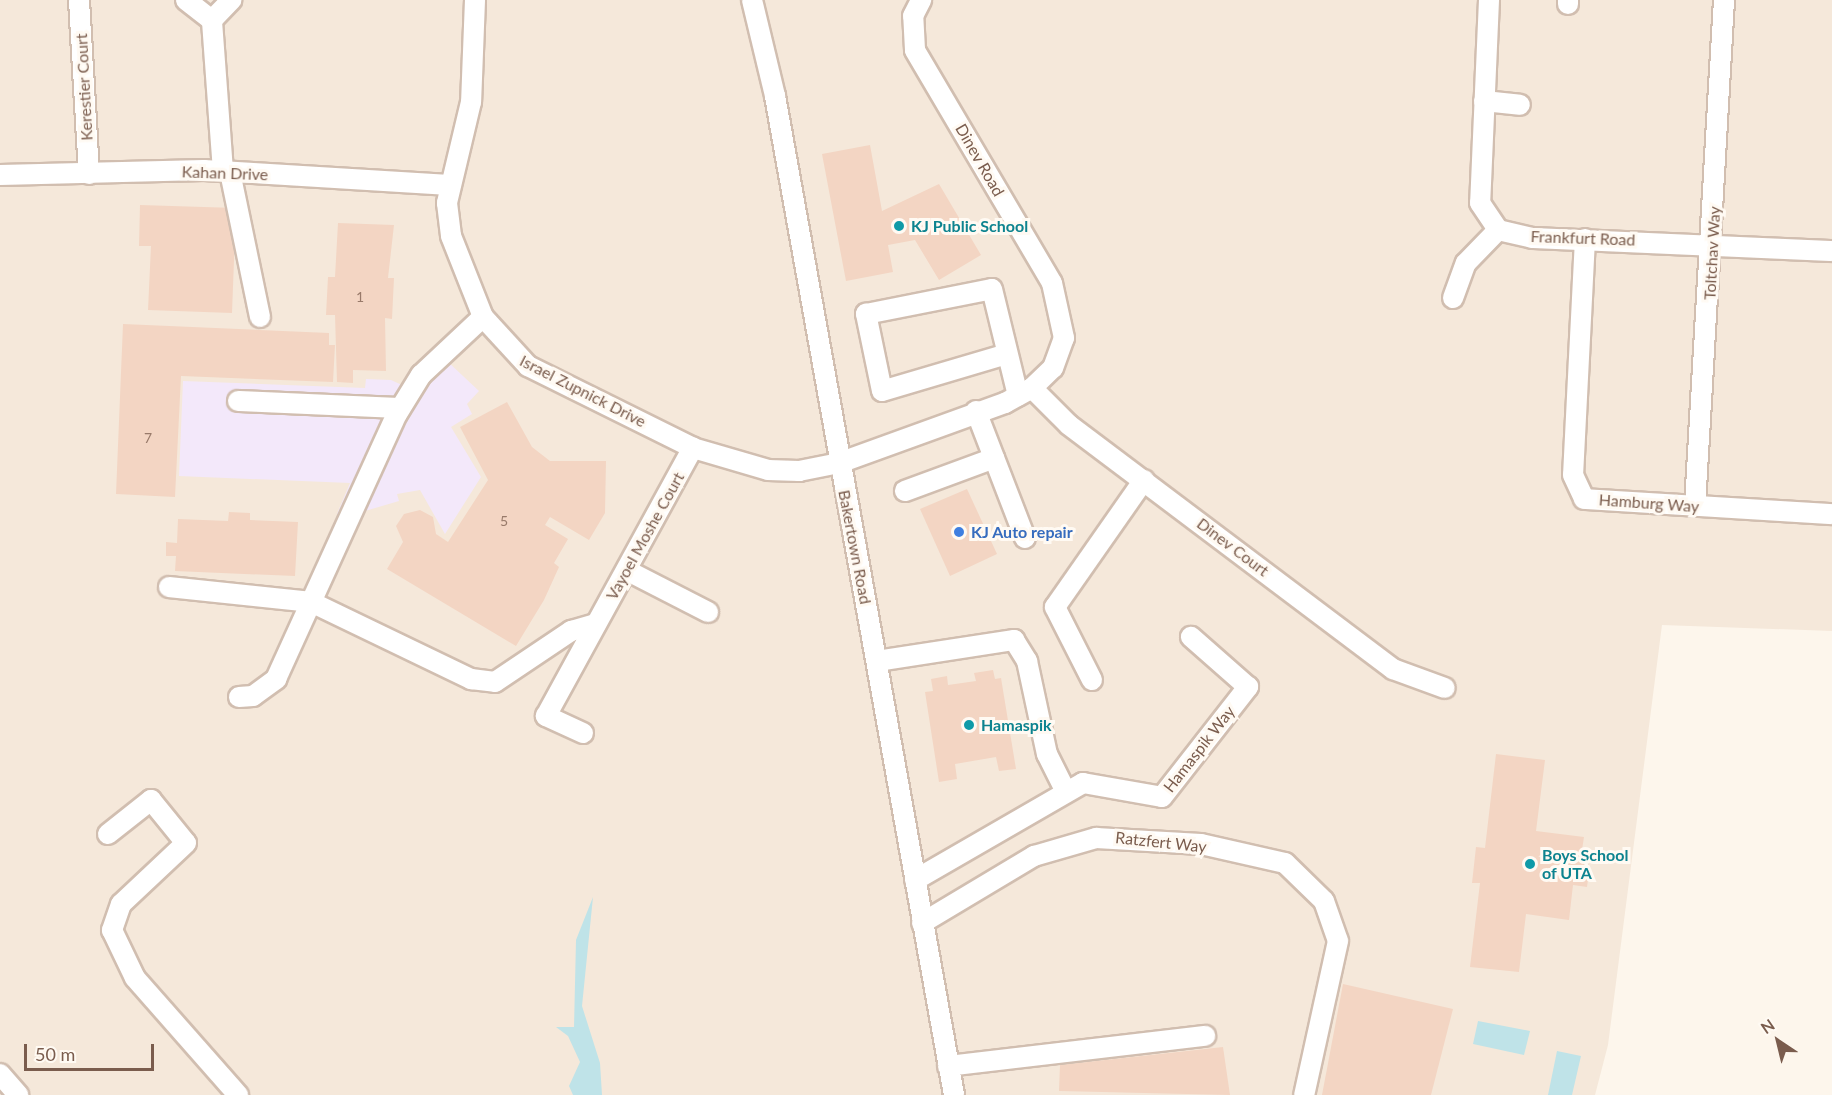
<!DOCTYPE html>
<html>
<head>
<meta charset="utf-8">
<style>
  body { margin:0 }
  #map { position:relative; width:1832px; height:1095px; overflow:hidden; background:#fdf6ec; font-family:Lato,sans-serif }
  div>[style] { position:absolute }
  .residential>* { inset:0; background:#f5e8da }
  .education>* { inset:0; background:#f3e8fa }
  .water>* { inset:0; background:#bfe3e8 }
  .building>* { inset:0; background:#f3d5c3 }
  .roads { filter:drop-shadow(2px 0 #d1beb0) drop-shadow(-2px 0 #d1beb0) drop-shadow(0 2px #d1beb0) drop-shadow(0 -2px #d1beb0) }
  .minor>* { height:20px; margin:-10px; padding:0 10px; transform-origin:10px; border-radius:10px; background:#fff }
  .dots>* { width:16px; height:16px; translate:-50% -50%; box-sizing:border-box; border:3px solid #fffaf3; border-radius:50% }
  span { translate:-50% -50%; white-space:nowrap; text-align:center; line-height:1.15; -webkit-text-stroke:6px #fffaf3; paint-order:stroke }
  .number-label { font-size:14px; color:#987a6a }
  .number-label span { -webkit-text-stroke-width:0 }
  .street-label { font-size:16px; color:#7a5c4d }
  .culture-label { font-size:16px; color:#0d838f; font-weight:700 }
  .left { translate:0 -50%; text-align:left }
  .shop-label { font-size:16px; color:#366cbe; font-weight:700 }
  .north { position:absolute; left:1748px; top:1011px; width:60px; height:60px; -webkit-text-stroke:4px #fffaf3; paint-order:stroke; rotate:325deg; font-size:16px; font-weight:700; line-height:24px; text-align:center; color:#7a5c4d }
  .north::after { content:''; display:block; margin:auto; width:21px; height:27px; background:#7a5c4d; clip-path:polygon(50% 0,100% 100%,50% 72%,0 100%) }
  .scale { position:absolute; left:24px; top:1044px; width:130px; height:27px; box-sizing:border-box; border:3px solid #7a5c4d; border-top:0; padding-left:8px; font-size:18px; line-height:21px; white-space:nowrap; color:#7a5c4d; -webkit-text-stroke:4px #fffaf3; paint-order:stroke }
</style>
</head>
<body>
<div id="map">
  <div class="residential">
    <div style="clip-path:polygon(0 0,1832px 0,1832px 631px,1662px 625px,1608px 1045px,1595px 1095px,0 1095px)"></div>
  </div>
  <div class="education">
    <div style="clip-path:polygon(447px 361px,479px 391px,467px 404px,472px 414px,451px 427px,481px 477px,445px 534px,420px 490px,397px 494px,399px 501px,365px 511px,360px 524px,337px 514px,350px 483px,179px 476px,183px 381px,365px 388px,366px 379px,391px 380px,417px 392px)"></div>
  </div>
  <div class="water">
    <div style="clip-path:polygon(593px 897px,582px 1006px,600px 1063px,602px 1095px,573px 1095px,569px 1086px,580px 1062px,568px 1036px,556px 1027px,574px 1027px,576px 940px)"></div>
    <div style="clip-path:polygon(1478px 1021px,1530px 1031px,1524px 1055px,1473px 1044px)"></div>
    <div style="clip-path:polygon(1557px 1051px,1581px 1056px,1572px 1095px,1548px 1095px)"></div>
  </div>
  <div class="building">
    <div style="clip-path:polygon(870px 145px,882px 211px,939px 184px,981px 255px,939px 280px,915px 240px,888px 245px,893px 272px,846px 281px,822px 154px)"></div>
    <div style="clip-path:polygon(140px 205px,236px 208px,232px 313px,148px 310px,151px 246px,139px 246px)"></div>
    <div style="clip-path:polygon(338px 223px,394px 225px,388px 278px,394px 278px,392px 319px,385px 318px,386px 371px,353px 370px,353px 383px,337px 382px,335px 315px,326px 315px,328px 277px,335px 277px)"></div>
    <div style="clip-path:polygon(123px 324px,329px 333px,329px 345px,335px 345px,333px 382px,181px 376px,175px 497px,116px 494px)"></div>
    <div style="clip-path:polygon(507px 402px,532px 447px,550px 461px,606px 461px,605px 513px,589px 540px,550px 517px,545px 525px,568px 539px,554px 563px,559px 567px,544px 600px,516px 646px,387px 569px,403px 542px,396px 526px,404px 514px,420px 510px,433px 517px,436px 534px,448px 542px,488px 480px,460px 427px)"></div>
    <div style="clip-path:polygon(967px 489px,997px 554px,950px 576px,920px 509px)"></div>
    <div style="clip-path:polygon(229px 512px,250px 513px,250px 520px,298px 522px,295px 576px,175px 571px,176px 556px,166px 556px,166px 542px,177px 543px,178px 519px,228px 521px)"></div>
    <div style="clip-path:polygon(993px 670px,995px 679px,1001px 678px,1016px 769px,999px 771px,996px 757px,955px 764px,957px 779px,939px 782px,925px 692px,933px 691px,931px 679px,947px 676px,948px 685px,976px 681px,974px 673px)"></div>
    <div style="clip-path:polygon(1496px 754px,1545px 760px,1536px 831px,1584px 837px,1580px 863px,1590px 865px,1587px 887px,1573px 885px,1569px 920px,1526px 914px,1519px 972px,1470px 967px,1480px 883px,1472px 883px,1476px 847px,1485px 848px)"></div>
    <div style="clip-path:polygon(1343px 984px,1453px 1009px,1431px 1095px,1322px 1095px)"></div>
    <div style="clip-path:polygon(1223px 1047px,1230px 1095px,1059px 1091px,1060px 1065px)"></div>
  </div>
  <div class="roads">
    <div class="minor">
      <div style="left:79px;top:0;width:174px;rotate:86.7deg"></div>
      <div style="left:186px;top:0;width:33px;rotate:38deg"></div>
      <div style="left:475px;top:0;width:102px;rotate:92.2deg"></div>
      <div style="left:471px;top:102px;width:104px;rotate:103.4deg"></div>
      <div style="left:447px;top:203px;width:33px;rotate:83deg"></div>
      <div style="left:451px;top:236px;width:87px;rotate:68.4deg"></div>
      <div style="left:483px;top:317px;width:67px;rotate:47.4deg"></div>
      <div style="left:528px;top:366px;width:184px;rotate:26.4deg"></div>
      <div style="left:693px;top:448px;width:78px;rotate:16.3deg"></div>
      <div style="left:768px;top:470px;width:31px;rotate:2deg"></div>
      <div style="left:799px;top:471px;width:41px;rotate:-11.3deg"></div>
      <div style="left:839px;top:463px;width:177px;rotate:-19.9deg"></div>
      <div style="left:1005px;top:403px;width:31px;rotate:-29deg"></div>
      <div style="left:1032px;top:388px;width:29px;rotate:-44deg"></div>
      <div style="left:1053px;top:368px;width:32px;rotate:-70deg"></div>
      <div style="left:1064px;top:338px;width:56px;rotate:-102.3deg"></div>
      <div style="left:1052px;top:283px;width:270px;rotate:-120.5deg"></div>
      <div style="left:915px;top:50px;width:34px;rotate:-93deg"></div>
      <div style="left:913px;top:16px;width:18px;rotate:-63deg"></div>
      <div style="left:752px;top:0;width:99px;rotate:76.5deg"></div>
      <div style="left:775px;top:96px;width:1015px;rotate:79.84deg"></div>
      <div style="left:1489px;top:0;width:203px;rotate:92.5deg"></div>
      <div style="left:1480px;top:203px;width:32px;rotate:56deg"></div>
      <div style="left:1498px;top:230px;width:35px;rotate:13deg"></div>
      <div style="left:1532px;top:238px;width:300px;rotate:2.5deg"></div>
      <div style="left:1568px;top:4px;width:4px;rotate:-90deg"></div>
      <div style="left:1484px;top:101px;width:36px;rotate:6deg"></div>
      <div style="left:223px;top:171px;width:151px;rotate:-94.2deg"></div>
      <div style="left:212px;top:20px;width:28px;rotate:-46deg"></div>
      <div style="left:230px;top:172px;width:148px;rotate:78.3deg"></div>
      <div style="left:0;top:175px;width:204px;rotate:-1.4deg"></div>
      <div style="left:204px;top:170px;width:246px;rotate:3.5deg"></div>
      <div style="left:1585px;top:239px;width:236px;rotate:92.9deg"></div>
      <div style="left:1573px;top:475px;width:26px;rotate:65deg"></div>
      <div style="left:1584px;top:499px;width:248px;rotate:3.5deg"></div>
      <div style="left:1453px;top:298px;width:37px;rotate:-70deg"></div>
      <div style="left:1466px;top:263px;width:46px;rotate:-45.9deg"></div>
      <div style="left:1007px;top:354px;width:130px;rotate:163.5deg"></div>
      <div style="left:882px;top:391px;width:79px;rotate:-101.7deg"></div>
      <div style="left:866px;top:314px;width:128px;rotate:-11.2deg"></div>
      <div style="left:992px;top:289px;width:110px;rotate:76.3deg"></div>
      <div style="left:1032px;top:388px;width:52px;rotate:45deg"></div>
      <div style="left:1069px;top:425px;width:406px;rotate:37deg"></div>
      <div style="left:1393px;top:669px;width:55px;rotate:20.1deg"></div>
      <div style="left:238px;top:401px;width:162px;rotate:2.5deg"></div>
      <div style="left:976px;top:411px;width:136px;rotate:68.9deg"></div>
      <div style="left:905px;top:491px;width:95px;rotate:-20.3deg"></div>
      <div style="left:1695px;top:506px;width:507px;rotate:-86.72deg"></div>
      <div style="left:628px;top:571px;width:90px;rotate:27.1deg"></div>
      <div style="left:169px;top:587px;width:143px;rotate:6deg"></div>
      <div style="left:311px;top:602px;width:178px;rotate:25.7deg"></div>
      <div style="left:471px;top:679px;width:24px;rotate:7deg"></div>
      <div style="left:495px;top:682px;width:92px;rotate:-33.9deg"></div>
      <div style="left:571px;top:631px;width:26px;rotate:-16deg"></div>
      <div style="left:877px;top:661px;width:139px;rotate:-8.7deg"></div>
      <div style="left:1014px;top:640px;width:25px;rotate:58deg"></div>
      <div style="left:1027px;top:661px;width:95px;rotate:77.9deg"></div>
      <div style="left:1047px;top:754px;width:40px;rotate:63.4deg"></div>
      <div style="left:1092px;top:680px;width:82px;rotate:-116.9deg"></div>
      <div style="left:1055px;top:607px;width:155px;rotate:-55deg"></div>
      <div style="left:239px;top:697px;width:14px;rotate:-4deg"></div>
      <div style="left:253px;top:696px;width:29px;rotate:-36deg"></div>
      <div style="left:276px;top:679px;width:291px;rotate:-65.5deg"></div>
      <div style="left:397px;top:414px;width:46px;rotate:-58.4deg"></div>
      <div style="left:421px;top:375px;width:85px;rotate:-43.1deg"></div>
      <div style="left:583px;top:733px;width:41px;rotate:-155.3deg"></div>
      <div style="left:546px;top:716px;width:306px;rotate:-61.3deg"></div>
      <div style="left:108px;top:834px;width:55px;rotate:-38.3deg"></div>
      <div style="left:151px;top:800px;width:55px;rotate:50.9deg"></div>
      <div style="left:186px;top:843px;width:89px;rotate:136.8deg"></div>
      <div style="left:121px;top:904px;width:28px;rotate:109deg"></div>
      <div style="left:112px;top:930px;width:53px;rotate:64.4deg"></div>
      <div style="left:135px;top:978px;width:156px;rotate:48.6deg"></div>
      <div style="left:915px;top:880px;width:194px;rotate:-30deg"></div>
      <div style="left:1083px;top:783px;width:80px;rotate:10deg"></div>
      <div style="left:1162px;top:797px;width:140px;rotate:-52deg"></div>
      <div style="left:1248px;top:687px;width:76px;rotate:-138.7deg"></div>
      <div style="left:922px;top:923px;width:131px;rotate:-30.9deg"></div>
      <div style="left:1034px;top:856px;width:65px;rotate:-16.2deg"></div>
      <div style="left:1096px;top:838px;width:105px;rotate:3.3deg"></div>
      <div style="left:1201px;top:844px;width:86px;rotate:12.7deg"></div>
      <div style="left:1285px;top:863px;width:54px;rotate:44.3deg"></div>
      <div style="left:1324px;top:901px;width:42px;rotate:70.7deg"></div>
      <div style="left:1338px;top:941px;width:158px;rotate:102.4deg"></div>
      <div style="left:948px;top:1066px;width:259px;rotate:-6.7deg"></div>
      <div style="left:0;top:1074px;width:28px;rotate:49deg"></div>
    </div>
  </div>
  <div class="dots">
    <div style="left:899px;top:226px;background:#0f9aa8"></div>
    <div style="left:959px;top:532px;background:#3f7fe0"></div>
    <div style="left:969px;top:725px;background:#0f9aa8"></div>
    <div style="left:1530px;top:864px;background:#0f9aa8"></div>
  </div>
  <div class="number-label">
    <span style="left:360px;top:297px">1</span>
    <span style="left:148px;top:438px">7</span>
    <span style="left:504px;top:521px">5</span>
  </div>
  <div class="street-label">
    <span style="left:84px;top:87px;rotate:-93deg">Kerestier Court</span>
    <span style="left:980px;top:160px;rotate:60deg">Dinev Road</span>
    <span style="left:225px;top:173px;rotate:2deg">Kahan Drive</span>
    <span style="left:1583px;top:238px;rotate:2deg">Frankfurt Road</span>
    <span style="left:1712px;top:253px;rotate:-87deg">Toltchav Way</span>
    <span style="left:583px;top:391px;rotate:27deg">Israel Zupnick Drive</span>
    <span style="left:1649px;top:503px;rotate:4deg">Hamburg Way</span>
    <span style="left:645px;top:536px;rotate:-61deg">Vayoel Moshe Court</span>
    <span style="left:855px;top:547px;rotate:79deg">Bakertown Road</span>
    <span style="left:1233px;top:547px;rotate:37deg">Dinev Court</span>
    <span style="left:1199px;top:749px;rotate:-52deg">Hamaspik Way</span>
    <span style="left:1161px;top:842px;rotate:6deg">Ratzfert Way</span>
  </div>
  <div class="culture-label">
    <span class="left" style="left:911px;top:226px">KJ Public School</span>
    <span class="left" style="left:981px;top:725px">Hamaspik</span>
    <span class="left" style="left:1542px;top:864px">Boys School<br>of UTA</span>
  </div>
  <div class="shop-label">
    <span class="left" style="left:971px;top:532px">KJ Auto repair</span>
  </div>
  <div class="north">N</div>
  <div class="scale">50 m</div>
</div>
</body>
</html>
